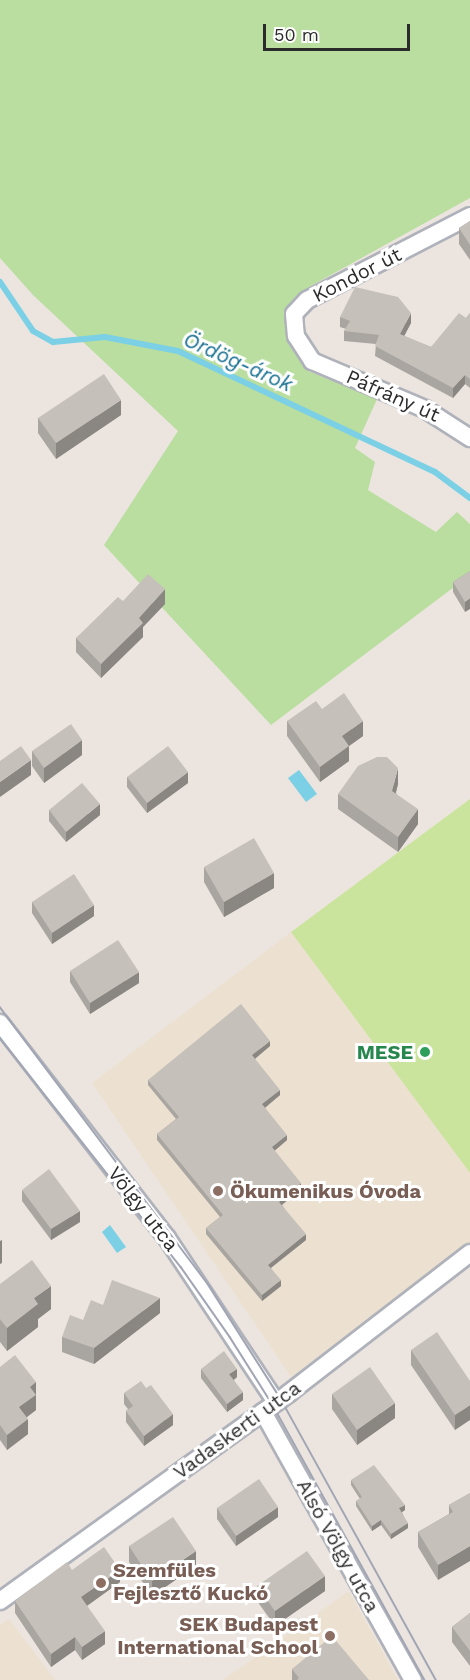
<!DOCTYPE html>
<html>
<head>
<meta charset="utf-8">
<style>
  body { margin:0 }
  #map { position:relative; width:470px; height:1680px; overflow:hidden; background:#ece5df; font-family:"Work Sans",sans-serif }
  div>[style] { position:absolute }
  .education>* { inset:0; background:#ece1d0 }
  .green>* { inset:0; background:#b9dea0 }
  .pitch>* { inset:0; background:#cbe49d }
  .water>* { inset:0; background:#7bd0e5 }
  .stream>* { height:6px; margin:-3px; padding:0 3px; transform-origin:3px; border-radius:3px; background:#7bd0e5 }
  .roads { filter:drop-shadow(2px 0 #afb2ba) drop-shadow(-2px 0 #afb2ba) drop-shadow(0 2px #afb2ba) drop-shadow(0 -2px #afb2ba) }
  .street>* { height:16px; margin:-8px; padding:0 8px; transform-origin:8px; border-radius:8px; background:#fff }
  .tram>* { height:1.5px; margin:-0.75px; padding:0 0.75px; transform-origin:0.75px; border-radius:0.75px; background:#a2a6b4 }
  .wall>* { inset:0; background:#a9a5a0 }
  .shaded-wall>* { inset:0; background:#8a8682 }
  .building>* { inset:0; background:#c5c0ba }
  .dots>* { width:16px; height:16px; translate:-50% -50%; box-sizing:border-box; border:3px solid #fff; border-radius:50% }
  span { translate:-50% -50%; white-space:nowrap; text-align:center; line-height:1.15; -webkit-text-stroke:6px #fff; paint-order:stroke }
  .street-label { font-size:20px; color:#2b2b2b }
  .leisure-label { font-size:20px; color:#27864d; font-weight:700 }
  .right { translate:-100% -50%; text-align:right }
  .education-label { font-size:20px; color:#785e54; font-weight:700 }
  .left { translate:0 -50%; text-align:left }
  .water-label { font-size:21px; color:#197092; font-style:italic }
  .scale { position:absolute; left:263px; top:24px; width:147px; height:27px; box-sizing:border-box; border:3px solid #2b2b2b; border-top:0; padding-left:8px; font-size:18px; line-height:21px; white-space:nowrap; color:#2b2b2b; -webkit-text-stroke:4px #fff; paint-order:stroke }
</style>
</head>
<body>
<div id="map">
  <div class="education">
    <div style="clip-path:polygon(291px 932px,470px 1173px,470px 1244px,291px 1377px,92px 1083px)"></div>
    <div style="clip-path:polygon(349px 1591px,398px 1680px,223px 1680px)"></div>
    <div style="clip-path:polygon(9px 1619px,55px 1680px,0 1680px,0 1625px)"></div>
  </div>
  <div class="green">
    <div style="clip-path:polygon(0 0,470px 0,470px 198px,309px 287px,293px 300px,291px 313px,308px 371px,377px 399px,355px 448px,375px 462px,368px 490px,436px 532px,457px 512px,470px 524px,470px 575px,271px 725px,104px 545px,178px 431px,33px 295px,0 258px)"></div>
  </div>
  <div class="pitch">
    <div style="clip-path:polygon(470px 799px,470px 1173px,291px 932px)"></div>
  </div>
  <div class="water">
    <div style="clip-path:polygon(299px 770px,317px 794px,306px 802px,288px 778px)"></div>
    <div style="clip-path:polygon(110px 1225px,126px 1247px,117px 1253px,102px 1232px)"></div>
  </div>
  <div class="stream">
    <div style="left:0;top:282px;width:59px;rotate:56deg"></div>
    <div style="left:33px;top:331px;width:23px;rotate:29deg"></div>
    <div style="left:53px;top:342px;width:52px;rotate:-5.5deg"></div>
    <div style="left:105px;top:337px;width:74px;rotate:10.9deg"></div>
    <div style="left:178px;top:351px;width:284px;rotate:25.2deg"></div>
    <div style="left:435px;top:472px;width:44px;rotate:36.6deg"></div>
  </div>
  <div class="roads">
    <div class="street">
      <div style="left:470px;top:216px;width:183px;rotate:152.7deg"></div>
      <div style="left:307px;top:300px;width:19px;rotate:133deg"></div>
      <div style="left:294px;top:314px;width:22px;rotate:85deg"></div>
      <div style="left:296px;top:336px;width:30px;rotate:57deg"></div>
      <div style="left:312px;top:361px;width:123px;rotate:23deg"></div>
      <div style="left:425px;top:409px;width:54px;rotate:32.8deg"></div>
      <div style="left:0;top:1023px;width:272px;rotate:52.2deg"></div>
      <div style="left:167px;top:1238px;width:197px;rotate:56.4deg"></div>
      <div style="left:263px;top:1412px;width:307px;rotate:60.8deg"></div>
      <div style="left:0;top:1601px;width:356px;rotate:-35.7deg"></div>
      <div style="left:289px;top:1393px;width:229px;rotate:-37.7deg"></div>
    </div>
  </div>
  <div class="tram">
    <div style="left:0;top:1007px;width:346px;rotate:53.1deg"></div>
    <div style="left:208px;top:1284px;width:136px;rotate:57.6deg"></div>
    <div style="left:281px;top:1399px;width:321px;rotate:61.1deg"></div>
    <div style="left:0;top:1038px;width:292px;rotate:51.7deg"></div>
    <div style="left:181px;top:1267px;width:85px;rotate:55deg"></div>
    <div style="left:230px;top:1337px;width:80px;rotate:57.7deg"></div>
    <div style="left:273px;top:1405px;width:314px;rotate:61.1deg"></div>
  </div>
  <div class="wall">
    <div style="clip-path:polygon(470px 221px,470px 260px,459px 244px,459px 228px)"></div>
    <div style="clip-path:polygon(470px 313px,470px 388px,465px 384px,453px 398px,375px 356px,376px 344px,344px 341px,344px 331px,346px 329px,340px 327px,340px 317px,411px 323px,404px 336px,431px 347px,466px 318px)"></div>
    <div style="clip-path:polygon(121px 415px,56px 459px,38px 433px,38px 418px)"></div>
    <div style="clip-path:polygon(470px 571px,465px 612px,453px 592px,453px 582px)"></div>
    <div style="clip-path:polygon(123px 601px,165px 604px,143px 627px,143px 637px,101px 678px,76px 652px,76px 638px)"></div>
    <div style="clip-path:polygon(322px 709px,363px 736px,349px 746px,349px 761px,320px 782px,287px 736px,287px 721px)"></div>
    <div style="clip-path:polygon(32px 751px,82px 755px,44px 783px,32px 766px)"></div>
    <div style="clip-path:polygon(127px 777px,188px 783px,147px 813px,127px 787px)"></div>
    <div style="clip-path:polygon(398px 784px,396px 793px,418px 824px,398px 852px,338px 809px,338px 794px)"></div>
    <div style="clip-path:polygon(49px 810px,100px 815px,66px 842px,49px 821px)"></div>
    <div style="clip-path:polygon(204px 867px,274px 888px,224px 917px,204px 882px)"></div>
    <div style="clip-path:polygon(32px 902px,94px 916px,52px 944px,32px 913px)"></div>
    <div style="clip-path:polygon(70px 971px,139px 983px,90px 1014px,70px 982px)"></div>
    <div style="clip-path:polygon(270px 1046px,255px 1059px,280px 1095px,265px 1108px,287px 1140px,274px 1151px,301px 1189px,282px 1205px,306px 1240px,271px 1268px,281px 1286px,262px 1301px,206px 1234px,206px 1228px,220px 1217px,157px 1140px,157px 1134px,176px 1119px,148px 1085px,148px 1080px)"></div>
    <div style="clip-path:polygon(22px 1190px,80px 1222px,51px 1240px,22px 1201px)"></div>
    <div style="clip-path:polygon(0 1284px,51px 1309px,38px 1319px,38px 1327px,7px 1351px,0 1342px)"></div>
    <div style="clip-path:polygon(103px 1305px,160px 1313px,94px 1364px,62px 1352px,62px 1337px)"></div>
    <div style="clip-path:polygon(411px 1350px,470px 1381px,455px 1430px,411px 1365px)"></div>
    <div style="clip-path:polygon(0 1367px,36px 1382px,36px 1410px,27px 1417px,28px 1434px,7px 1450px,0 1440px)"></div>
    <div style="clip-path:polygon(201px 1369px,237px 1377px,234px 1380px,243px 1400px,227px 1412px,201px 1378px)"></div>
    <div style="clip-path:polygon(124px 1393px,173px 1425px,144px 1446px,126px 1422px,126px 1411px,128px 1409px,124px 1404px)"></div>
    <div style="clip-path:polygon(332px 1394px,395px 1418px,357px 1445px,332px 1409px)"></div>
    <div style="clip-path:polygon(351px 1480px,405px 1510px,402px 1512px,408px 1528px,391px 1539px,381px 1525px,372px 1531px,356px 1506px,356px 1501px,360px 1499px,351px 1485px)"></div>
    <div style="clip-path:polygon(470px 1493px,438px 1580px,418px 1547px,418px 1532px,449px 1514px,449px 1505px)"></div>
    <div style="clip-path:polygon(217px 1508px,278px 1517px,236px 1546px,217px 1519px)"></div>
    <div style="clip-path:polygon(129px 1546px,196px 1566px,152px 1596px,129px 1562px)"></div>
    <div style="clip-path:polygon(72px 1570px,120px 1582px,87px 1606px,105px 1644px,82px 1660px,75px 1650px,51px 1667px,15px 1613px,15px 1601px)"></div>
    <div style="clip-path:polygon(257px 1586px,325px 1591px,275px 1626px,257px 1601px)"></div>
    <div style="clip-path:polygon(470px 1613px,470px 1666px,452px 1642px,452px 1627px)"></div>
    <div style="clip-path:polygon(292px 1669px,369px 1680px,292px 1680px)"></div>
  </div>
  <div class="shaded-wall">
    <div style="clip-path:polygon(411px 313px,411px 323px,400px 344px,400px 334px)"></div>
    <div style="clip-path:polygon(465px 375px,465px 384px,453px 398px,453px 388px)"></div>
    <div style="clip-path:polygon(121px 400px,121px 415px,56px 459px,56px 443px)"></div>
    <div style="clip-path:polygon(165px 589px,165px 604px,143px 627px,143px 637px,101px 678px,101px 664px,139px 618px)"></div>
    <div style="clip-path:polygon(470px 598px,470px 609px,465px 612px,465px 602px)"></div>
    <div style="clip-path:polygon(363px 721px,363px 736px,349px 746px,349px 761px,320px 782px,320px 767px,342px 736px)"></div>
    <div style="clip-path:polygon(82px 740px,82px 755px,44px 783px,44px 768px)"></div>
    <div style="clip-path:polygon(31px 760px,31px 775px,0 797px,0 782px)"></div>
    <div style="clip-path:polygon(398px 768px,398px 784px,392px 806px,392px 791px)"></div>
    <div style="clip-path:polygon(188px 772px,188px 783px,147px 813px,147px 803px)"></div>
    <div style="clip-path:polygon(100px 804px,100px 815px,66px 842px,66px 832px)"></div>
    <div style="clip-path:polygon(418px 809px,418px 824px,398px 852px,398px 837px)"></div>
    <div style="clip-path:polygon(274px 873px,274px 888px,224px 917px,224px 902px)"></div>
    <div style="clip-path:polygon(94px 905px,94px 916px,52px 944px,52px 933px)"></div>
    <div style="clip-path:polygon(139px 972px,139px 983px,90px 1014px,90px 1003px)"></div>
    <div style="clip-path:polygon(270px 1041px,270px 1046px,252px 1061px,252px 1055px)"></div>
    <div style="clip-path:polygon(280px 1090px,280px 1095px,262px 1110px,262px 1104px)"></div>
    <div style="clip-path:polygon(287px 1135px,287px 1140px,272px 1153px,272px 1147px)"></div>
    <div style="clip-path:polygon(301px 1183px,301px 1189px,279px 1207px,279px 1202px)"></div>
    <div style="clip-path:polygon(80px 1211px,80px 1222px,51px 1240px,51px 1229px)"></div>
    <div style="clip-path:polygon(306px 1234px,306px 1240px,268px 1270px,268px 1265px)"></div>
    <div style="clip-path:polygon(2px 1240px,2px 1263px,0 1264px,0 1241px)"></div>
    <div style="clip-path:polygon(281px 1280px,281px 1286px,262px 1301px,262px 1295px)"></div>
    <div style="clip-path:polygon(51px 1286px,51px 1309px,38px 1319px,38px 1327px,7px 1351px,7px 1328px,34px 1298px)"></div>
    <div style="clip-path:polygon(160px 1298px,160px 1313px,94px 1364px,94px 1348px)"></div>
    <div style="clip-path:polygon(237px 1369px,237px 1377px,229px 1383px,229px 1374px)"></div>
    <div style="clip-path:polygon(36px 1382px,36px 1410px,19px 1423px,19px 1407px,30px 1387px)"></div>
    <div style="clip-path:polygon(243px 1392px,243px 1400px,227px 1412px,227px 1404px)"></div>
    <div style="clip-path:polygon(395px 1403px,395px 1418px,357px 1445px,357px 1430px)"></div>
    <div style="clip-path:polygon(470px 1405px,470px 1420px,455px 1430px,455px 1415px)"></div>
    <div style="clip-path:polygon(173px 1414px,173px 1425px,144px 1446px,144px 1436px)"></div>
    <div style="clip-path:polygon(28px 1419px,28px 1434px,7px 1450px,7px 1435px)"></div>
    <div style="clip-path:polygon(405px 1505px,405px 1510px,399px 1514px,399px 1508px)"></div>
    <div style="clip-path:polygon(278px 1507px,278px 1517px,236px 1546px,236px 1536px)"></div>
    <div style="clip-path:polygon(381px 1520px,381px 1525px,372px 1531px,372px 1526px)"></div>
    <div style="clip-path:polygon(408px 1523px,408px 1528px,391px 1539px,391px 1534px)"></div>
    <div style="clip-path:polygon(470px 1546px,470px 1561px,438px 1580px,438px 1565px)"></div>
    <div style="clip-path:polygon(196px 1551px,196px 1566px,152px 1596px,152px 1581px)"></div>
    <div style="clip-path:polygon(120px 1570px,120px 1582px,81px 1610px,81px 1597px)"></div>
    <div style="clip-path:polygon(325px 1576px,325px 1591px,275px 1626px,275px 1611px)"></div>
    <div style="clip-path:polygon(105px 1631px,105px 1644px,82px 1660px,82px 1647px)"></div>
    <div style="clip-path:polygon(75px 1637px,75px 1650px,51px 1667px,51px 1654px)"></div>
  </div>
  <div class="building">
    <div style="clip-path:polygon(470px 221px,470px 245px,459px 228px)"></div>
    <div style="clip-path:polygon(355px 287px,398px 297px,411px 313px,400px 334px,431px 347px,459px 313px,466px 318px,470px 313px,470px 379px,465px 375px,453px 388px,375px 346px,379px 335px,344px 331px,350px 321px,340px 317px)"></div>
    <div style="clip-path:polygon(104px 374px,121px 400px,56px 443px,38px 418px)"></div>
    <div style="clip-path:polygon(470px 571px,470px 598px,465px 602px,453px 582px)"></div>
    <div style="clip-path:polygon(148px 574px,165px 589px,139px 618px,143px 623px,101px 664px,76px 638px,118px 597px,123px 601px)"></div>
    <div style="clip-path:polygon(344px 693px,363px 721px,342px 736px,349px 746px,320px 767px,287px 721px,316px 701px,322px 709px)"></div>
    <div style="clip-path:polygon(71px 724px,82px 740px,44px 768px,32px 751px)"></div>
    <div style="clip-path:polygon(21px 746px,31px 760px,0 782px,0 761px)"></div>
    <div style="clip-path:polygon(168px 746px,188px 772px,147px 803px,127px 777px)"></div>
    <div style="clip-path:polygon(377px 757px,387px 757px,398px 768px,392px 791px,418px 809px,398px 837px,338px 794px,358px 766px)"></div>
    <div style="clip-path:polygon(82px 783px,100px 804px,66px 832px,49px 810px)"></div>
    <div style="clip-path:polygon(254px 838px,274px 873px,224px 902px,204px 867px)"></div>
    <div style="clip-path:polygon(74px 874px,94px 905px,52px 933px,32px 902px)"></div>
    <div style="clip-path:polygon(118px 940px,139px 972px,90px 1003px,70px 971px)"></div>
    <div style="clip-path:polygon(241px 1004px,270px 1041px,252px 1055px,280px 1090px,262px 1104px,287px 1135px,272px 1147px,301px 1183px,279px 1202px,306px 1234px,268px 1265px,281px 1280px,262px 1295px,206px 1228px,223px 1215px,157px 1134px,179px 1117px,148px 1080px)"></div>
    <div style="clip-path:polygon(49px 1169px,80px 1211px,51px 1229px,22px 1190px)"></div>
    <div style="clip-path:polygon(32px 1260px,51px 1286px,34px 1298px,38px 1304px,7px 1328px,0 1319px,0 1284px)"></div>
    <div style="clip-path:polygon(112px 1280px,160px 1298px,94px 1348px,62px 1337px,70px 1315px,83px 1320px,91px 1300px,103px 1305px)"></div>
    <div style="clip-path:polygon(437px 1332px,470px 1381px,470px 1405px,455px 1415px,411px 1350px)"></div>
    <div style="clip-path:polygon(224px 1351px,237px 1369px,229px 1374px,243px 1392px,227px 1404px,201px 1369px)"></div>
    <div style="clip-path:polygon(15px 1355px,36px 1382px,30px 1387px,36px 1395px,19px 1407px,28px 1419px,7px 1435px,0 1425px,0 1367px)"></div>
    <div style="clip-path:polygon(370px 1367px,395px 1403px,357px 1430px,332px 1394px)"></div>
    <div style="clip-path:polygon(141px 1381px,146px 1388px,151px 1385px,173px 1414px,144px 1436px,126px 1411px,133px 1406px,124px 1393px)"></div>
    <div style="clip-path:polygon(374px 1465px,405px 1505px,399px 1508px,408px 1523px,391px 1534px,381px 1520px,372px 1526px,356px 1501px,362px 1497px,351px 1480px)"></div>
    <div style="clip-path:polygon(259px 1479px,278px 1507px,236px 1536px,217px 1508px)"></div>
    <div style="clip-path:polygon(470px 1493px,470px 1546px,438px 1565px,418px 1532px,453px 1512px,449px 1505px)"></div>
    <div style="clip-path:polygon(173px 1517px,196px 1551px,152px 1581px,129px 1546px)"></div>
    <div style="clip-path:polygon(104px 1547px,120px 1570px,81px 1597px,105px 1631px,82px 1647px,75px 1637px,51px 1654px,15px 1601px,67px 1562px,72px 1570px)"></div>
    <div style="clip-path:polygon(307px 1551px,325px 1576px,275px 1611px,257px 1586px)"></div>
    <div style="clip-path:polygon(470px 1613px,470px 1651px,452px 1627px)"></div>
    <div style="clip-path:polygon(332px 1636px,369px 1680px,297px 1680px,299px 1678px,292px 1669px)"></div>
  </div>
  <div class="dots">
    <div style="left:425px;top:1052px;background:#2e9e5b"></div>
    <div style="left:218px;top:1191px;background:#8d6e63"></div>
    <div style="left:101px;top:1583px;background:#8d6e63"></div>
    <div style="left:330px;top:1636px;background:#8d6e63"></div>
  </div>
  <div class="street-label">
    <span style="left:357px;top:275px;rotate:-27deg">Kondor út</span>
    <span style="left:393px;top:396px;rotate:24deg">Páfrány út</span>
    <span style="left:143px;top:1209px;rotate:52deg">Völgy utca</span>
    <span style="left:237px;top:1430px;rotate:-36deg">Vadaskerti utca</span>
    <span style="left:338px;top:1546px;rotate:61deg">Alsó Völgy utca</span>
  </div>
  <div class="leisure-label">
    <span class="right" style="left:413px;top:1052px">MESE</span>
  </div>
  <div class="education-label">
    <span class="left" style="left:230px;top:1191px">Ökumenikus Óvoda</span>
    <span class="left" style="left:113px;top:1582px">Szemfüles<br>Fejlesztő Kuckó</span>
    <span class="right" style="left:318px;top:1636px">SEK Budapest<br>International School</span>
  </div>
  <div class="water-label">
    <span style="left:238px;top:362px;rotate:24deg">Ördög-árok</span>
  </div>
  <div class="scale">50 m</div>
</div>
</body>
</html>
